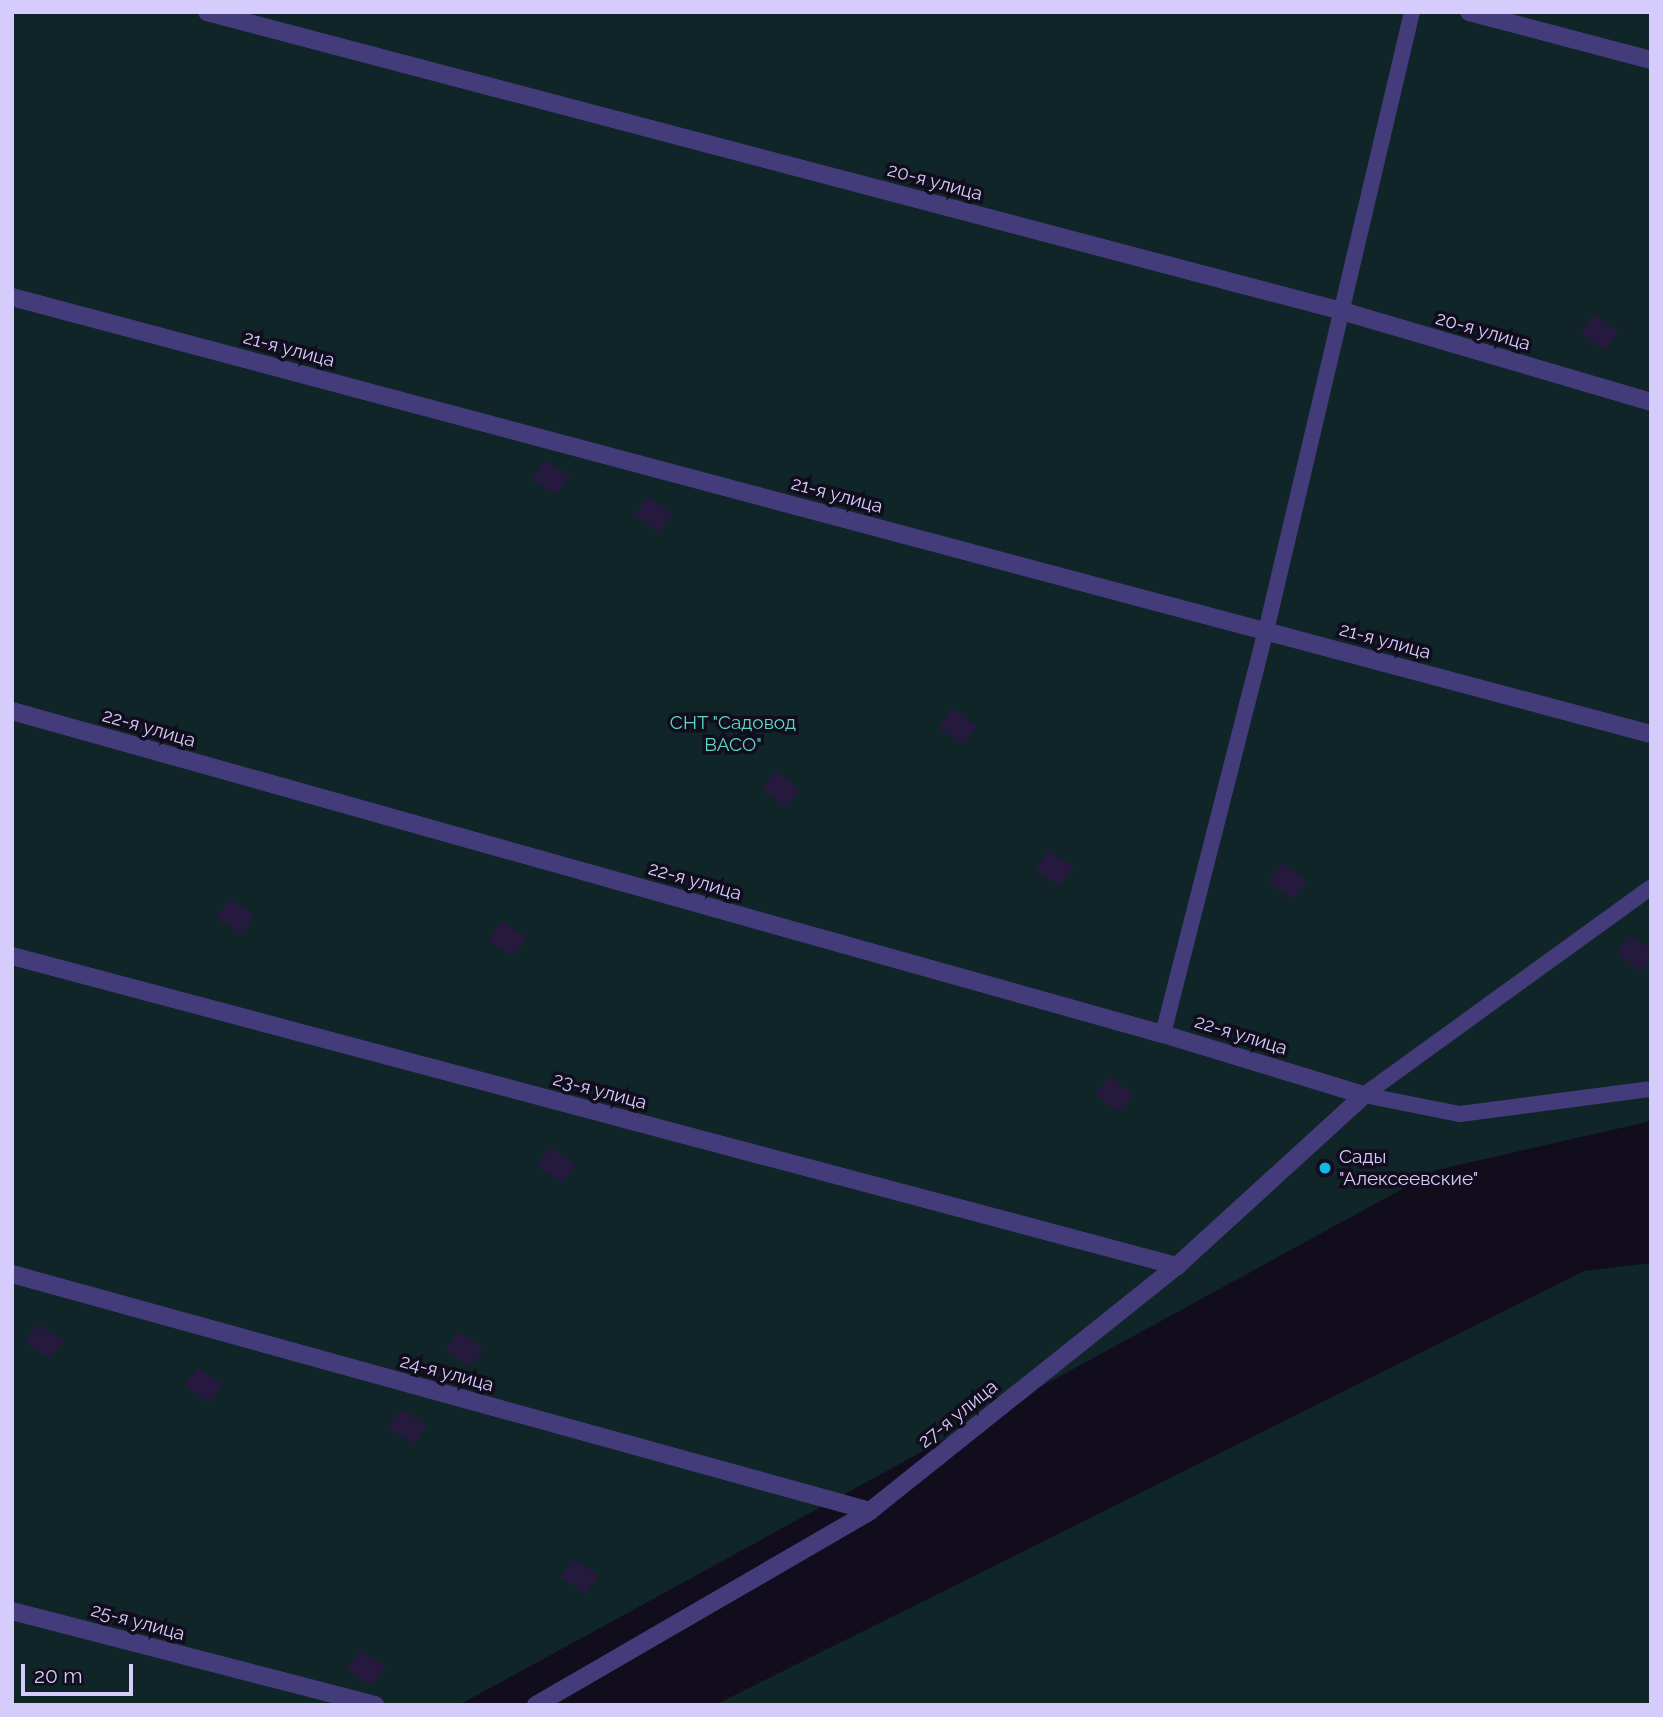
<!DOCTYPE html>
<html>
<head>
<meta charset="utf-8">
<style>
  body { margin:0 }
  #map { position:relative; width:1663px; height:1717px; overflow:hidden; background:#110d1d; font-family:Raleway,sans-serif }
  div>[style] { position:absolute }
  .green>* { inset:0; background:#102527 }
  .building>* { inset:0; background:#251a3d }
  .service>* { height:16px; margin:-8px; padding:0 8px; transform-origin:8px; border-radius:8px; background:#433b7a }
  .minor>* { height:18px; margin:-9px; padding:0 9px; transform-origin:9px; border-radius:9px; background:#433b7a }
  .dots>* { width:19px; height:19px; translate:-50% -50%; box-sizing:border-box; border:4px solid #110d1d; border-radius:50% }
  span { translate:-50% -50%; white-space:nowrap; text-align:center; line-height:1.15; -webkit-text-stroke:7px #110d1d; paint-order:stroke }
  .street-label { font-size:19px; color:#d6ccfc }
  .park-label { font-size:19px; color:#5ed7c4 }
  .poi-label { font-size:19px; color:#d6ccfc }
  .left { translate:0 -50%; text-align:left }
  .frame { position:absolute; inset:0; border:14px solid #d6ccfc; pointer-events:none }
  .scale { position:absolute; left:21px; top:1664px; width:112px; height:32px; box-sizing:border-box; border:4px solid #d6ccfc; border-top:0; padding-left:9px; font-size:21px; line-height:24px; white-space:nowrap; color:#d6ccfc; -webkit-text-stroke:5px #110d1d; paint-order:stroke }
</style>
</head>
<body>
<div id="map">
  <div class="green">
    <div style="clip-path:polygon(12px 12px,1651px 12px,1651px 1121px,1437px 1170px,459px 1705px,12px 1705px)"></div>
    <div style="clip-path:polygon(1651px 1263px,1651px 1705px,715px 1705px,1584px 1271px)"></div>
  </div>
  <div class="building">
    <div style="clip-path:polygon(1594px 315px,1619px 332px,1605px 350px,1580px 333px)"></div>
    <div style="clip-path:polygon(545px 460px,570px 477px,555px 495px,531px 479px)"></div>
    <div style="clip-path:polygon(648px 496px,673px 514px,658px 532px,634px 515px)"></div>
    <div style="clip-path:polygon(952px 709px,977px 726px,963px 744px,938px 727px)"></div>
    <div style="clip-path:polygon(775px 771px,801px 789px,786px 807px,762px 790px)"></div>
    <div style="clip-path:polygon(1049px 851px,1074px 868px,1059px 886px,1035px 870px)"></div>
    <div style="clip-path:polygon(1282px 863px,1307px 881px,1293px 899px,1268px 882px)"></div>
    <div style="clip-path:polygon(230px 899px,255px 916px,241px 934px,216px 917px)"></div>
    <div style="clip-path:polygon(502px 921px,527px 938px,513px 956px,488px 940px)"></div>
    <div style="clip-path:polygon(1630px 936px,1651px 950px,1651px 959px,1641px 971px,1616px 954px)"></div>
    <div style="clip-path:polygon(1109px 1076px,1134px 1094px,1119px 1112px,1095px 1095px)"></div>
    <div style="clip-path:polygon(551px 1147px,576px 1165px,562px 1183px,537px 1166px)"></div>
    <div style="clip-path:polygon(38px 1324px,64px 1341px,49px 1359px,24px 1342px)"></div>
    <div style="clip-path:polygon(458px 1331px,484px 1349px,469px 1367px,445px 1350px)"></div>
    <div style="clip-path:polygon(198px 1367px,223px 1385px,209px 1403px,184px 1386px)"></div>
    <div style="clip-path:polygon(402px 1409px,427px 1426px,413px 1444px,388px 1427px)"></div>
    <div style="clip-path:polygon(574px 1559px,599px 1576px,585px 1594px,560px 1577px)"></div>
    <div style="clip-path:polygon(360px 1650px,386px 1667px,371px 1686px,347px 1669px)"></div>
  </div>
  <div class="service">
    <div style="left:1163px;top:1034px;width:416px;rotate:-75.7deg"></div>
    <div style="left:1266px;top:631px;width:636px;rotate:-76.73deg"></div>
    <div style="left:1364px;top:1095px;width:354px;rotate:-35.9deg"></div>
    <div style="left:1364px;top:1095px;width:98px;rotate:11.2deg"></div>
    <div style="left:1460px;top:1114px;width:193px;rotate:-7.5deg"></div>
  </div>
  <div class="minor">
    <div style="left:207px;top:12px;width:1174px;rotate:14.76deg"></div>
    <div style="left:1342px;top:311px;width:322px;rotate:16.4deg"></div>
    <div style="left:1469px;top:12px;width:188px;rotate:14.8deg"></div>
    <div style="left:12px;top:297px;width:1696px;rotate:14.93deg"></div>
    <div style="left:12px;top:711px;width:1195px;rotate:15.68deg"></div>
    <div style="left:1163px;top:1034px;width:210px;rotate:16.9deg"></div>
    <div style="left:12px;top:956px;width:1206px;rotate:14.9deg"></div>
    <div style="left:12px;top:1274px;width:890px;rotate:15.44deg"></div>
    <div style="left:12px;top:1611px;width:375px;rotate:14.5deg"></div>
    <div style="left:536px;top:1705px;width:386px;rotate:-30.1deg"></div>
    <div style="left:870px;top:1511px;width:393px;rotate:-38.6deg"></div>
    <div style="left:1177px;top:1266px;width:253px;rotate:-42.4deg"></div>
  </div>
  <div class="dots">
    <div style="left:1325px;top:1168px;background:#0ebce7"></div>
  </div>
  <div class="street-label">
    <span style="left:935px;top:182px;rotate:15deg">20-я улица</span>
    <span style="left:1483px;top:331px;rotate:16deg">20-я улица</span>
    <span style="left:289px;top:349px;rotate:15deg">21-я улица</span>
    <span style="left:837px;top:495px;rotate:15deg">21-я улица</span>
    <span style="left:1385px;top:641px;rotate:15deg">21-я улица</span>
    <span style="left:149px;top:728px;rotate:16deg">22-я улица</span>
    <span style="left:695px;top:881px;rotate:16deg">22-я улица</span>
    <span style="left:1241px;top:1035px;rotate:17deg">22-я улица</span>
    <span style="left:600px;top:1091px;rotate:15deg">23-я улица</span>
    <span style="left:447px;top:1373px;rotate:15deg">24-я улица</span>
    <span style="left:958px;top:1414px;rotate:-39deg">27-я улица</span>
    <span style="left:138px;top:1622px;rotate:15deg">25-я улица</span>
  </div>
  <div class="park-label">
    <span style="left:733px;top:734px">СНТ "Садовод<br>ВАСО"</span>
  </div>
  <div class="poi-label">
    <span class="left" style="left:1339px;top:1168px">Сады<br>"Алексеевские"</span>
  </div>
  <div class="frame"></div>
  <div class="scale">20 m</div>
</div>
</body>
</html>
